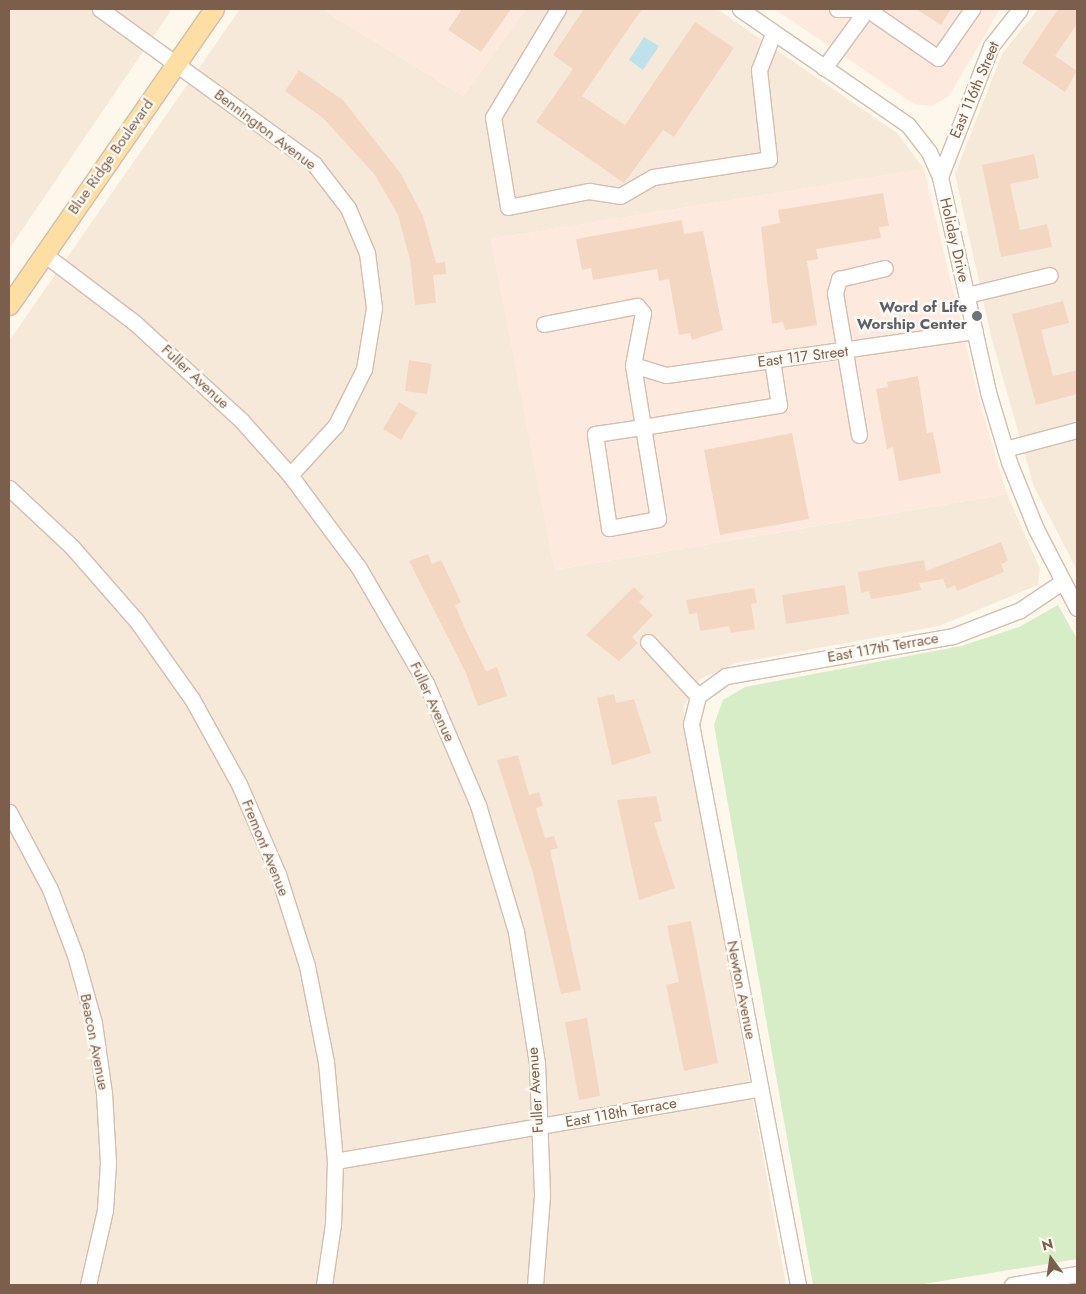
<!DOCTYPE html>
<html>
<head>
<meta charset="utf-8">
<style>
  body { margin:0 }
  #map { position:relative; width:1086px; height:1294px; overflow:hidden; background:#fdf7ec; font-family:Jost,sans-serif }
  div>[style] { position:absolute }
  .residential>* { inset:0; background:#f6e9d9 }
  .commercial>* { inset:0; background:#fee9df }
  .green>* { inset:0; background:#d6edc8 }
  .water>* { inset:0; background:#bee2e9 }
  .building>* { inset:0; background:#f4d7c2 }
  .roads { filter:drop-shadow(1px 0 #d2bfaf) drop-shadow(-1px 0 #d2bfaf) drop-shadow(0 1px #d2bfaf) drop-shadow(0 -1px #d2bfaf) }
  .minor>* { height:15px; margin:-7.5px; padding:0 7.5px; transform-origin:7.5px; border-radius:7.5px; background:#fff }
  .major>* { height:19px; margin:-9.5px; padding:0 9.5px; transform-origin:9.5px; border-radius:9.5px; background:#fddea3 }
  .dots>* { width:14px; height:14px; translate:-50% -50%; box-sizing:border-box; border:2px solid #fffbf3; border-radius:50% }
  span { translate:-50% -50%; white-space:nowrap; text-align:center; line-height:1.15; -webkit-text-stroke:4.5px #fffbf3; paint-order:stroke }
  .street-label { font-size:15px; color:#7b5e4c }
  .worship-label { font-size:15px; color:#5b616d; font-weight:700 }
  .right { translate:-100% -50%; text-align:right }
  .frame { position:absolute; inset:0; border:10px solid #7b5e4c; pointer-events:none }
  .north { position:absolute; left:1026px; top:1234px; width:50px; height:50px; -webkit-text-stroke:4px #fffbf3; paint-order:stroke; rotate:346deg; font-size:14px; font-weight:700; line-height:20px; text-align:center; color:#7b5e4c }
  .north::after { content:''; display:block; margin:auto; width:18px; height:22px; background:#7b5e4c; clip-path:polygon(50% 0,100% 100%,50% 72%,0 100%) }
</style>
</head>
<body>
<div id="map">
  <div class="residential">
    <div style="clip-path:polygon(9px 9px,172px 9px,9px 249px)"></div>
    <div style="clip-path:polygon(240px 9px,322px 9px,463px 96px,526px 9px,717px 9px,897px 133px,924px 169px,491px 239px,555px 570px,1007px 494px,1040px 569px,1038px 585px,939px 626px,736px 663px,700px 679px,683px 708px,786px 1285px,9px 1285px,9px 341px)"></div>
    <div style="clip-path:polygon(1038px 9px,1077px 9px,1077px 570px,1034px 487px,992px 340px,955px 174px,1002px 54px)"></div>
  </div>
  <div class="commercial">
    <div style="clip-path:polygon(322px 9px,526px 9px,463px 96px)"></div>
    <div style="clip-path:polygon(775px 9px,1000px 9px,949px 96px,932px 106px,914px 104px)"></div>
    <div style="clip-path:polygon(924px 169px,980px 404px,1007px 494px,554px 570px,491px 239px)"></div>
  </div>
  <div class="green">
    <div style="clip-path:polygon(1058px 605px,1077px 639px,1077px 1259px,917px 1285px,813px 1285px,714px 725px,723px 700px,745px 687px,961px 646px,1019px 627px)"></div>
  </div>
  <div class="water">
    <div style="clip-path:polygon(644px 37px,659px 46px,643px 70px,629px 60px)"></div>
  </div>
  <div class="building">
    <div style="clip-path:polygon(462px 9px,511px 9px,481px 52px,448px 30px)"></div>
    <div style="clip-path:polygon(584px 9px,642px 9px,582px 96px,625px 125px,695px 22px,734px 48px,674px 137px,663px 130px,624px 183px,536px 122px,573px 69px,553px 55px)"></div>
    <div style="clip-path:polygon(916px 9px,951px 9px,941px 25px)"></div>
    <div style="clip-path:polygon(1058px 9px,1077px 9px,1077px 24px,1055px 56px,1077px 71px,1065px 92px,1022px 63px)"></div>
    <div style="clip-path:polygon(299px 70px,343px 100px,401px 174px,423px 216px,436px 263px,445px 262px,446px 274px,433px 275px,436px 303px,415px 305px,410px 260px,398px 215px,375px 175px,323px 118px,285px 91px)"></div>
    <div style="clip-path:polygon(1034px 154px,1039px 178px,1010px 184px,1020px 230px,1047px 224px,1052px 247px,1001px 257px,982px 165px)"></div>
    <div style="clip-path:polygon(883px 193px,889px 226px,879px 227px,881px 238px,816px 249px,818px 259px,807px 261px,817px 325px,785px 330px,783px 322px,772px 324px,761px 227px,780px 223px,778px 210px)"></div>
    <div style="clip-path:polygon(682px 220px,684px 234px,703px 231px,723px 330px,692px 340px,690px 333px,679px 335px,669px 279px,659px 281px,657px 269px,593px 280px,591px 268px,582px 270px,576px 239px)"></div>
    <div style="clip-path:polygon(1063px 301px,1069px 323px,1041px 330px,1053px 376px,1077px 370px,1077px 394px,1036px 405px,1012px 314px)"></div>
    <div style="clip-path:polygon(409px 360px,432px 364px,427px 394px,405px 391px)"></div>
    <div style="clip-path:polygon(918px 376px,927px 433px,933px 432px,941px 473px,899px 481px,893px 447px,887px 449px,876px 389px,888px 387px,887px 382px)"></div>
    <div style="clip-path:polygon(399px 402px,417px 413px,401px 440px,383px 429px)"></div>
    <div style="clip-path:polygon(792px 433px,809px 519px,720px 535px,704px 450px)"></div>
    <div style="clip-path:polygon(1001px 542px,1008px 561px,1001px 564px,1004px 572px,957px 591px,955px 585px,947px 589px,943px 579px,919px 583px,921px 590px,902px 594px,871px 599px,869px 591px,861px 593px,858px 572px,924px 560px,926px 571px)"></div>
    <div style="clip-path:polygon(428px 554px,432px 564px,441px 560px,461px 602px,455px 605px,466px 631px,486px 671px,497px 667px,507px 696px,478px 706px,465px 671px,409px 561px)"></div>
    <div style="clip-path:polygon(845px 585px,849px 614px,786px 624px,782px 595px)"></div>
    <div style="clip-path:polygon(634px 587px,644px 597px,639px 602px,653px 615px,632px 637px,638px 643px,619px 661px,586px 635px)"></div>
    <div style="clip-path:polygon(754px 588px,757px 603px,751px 604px,755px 629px,731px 633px,729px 626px,700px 631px,697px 613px,689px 614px,686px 600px)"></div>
    <div style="clip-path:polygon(614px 694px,616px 703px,634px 699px,651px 753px,612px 765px,597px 698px)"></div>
    <div style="clip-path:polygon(518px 755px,529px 795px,539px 792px,543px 806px,536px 808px,545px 838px,554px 836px,558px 848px,550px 850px,581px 990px,561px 994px,533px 873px,497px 760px)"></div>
    <div style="clip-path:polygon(656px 796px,662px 821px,654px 823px,675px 888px,639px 900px,617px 800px)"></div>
    <div style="clip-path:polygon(691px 921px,718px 1063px,684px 1071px,666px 985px,679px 982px,667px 926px)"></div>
    <div style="clip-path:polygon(587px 1018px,600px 1096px,579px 1100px,565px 1022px)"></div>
  </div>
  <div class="roads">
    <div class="minor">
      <div style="left:100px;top:9px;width:264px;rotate:35.9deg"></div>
      <div style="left:314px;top:164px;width:56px;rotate:52.3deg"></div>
      <div style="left:348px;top:208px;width:49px;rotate:67.1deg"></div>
      <div style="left:367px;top:253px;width:55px;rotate:82.7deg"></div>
      <div style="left:374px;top:308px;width:62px;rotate:99.3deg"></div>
      <div style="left:364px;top:369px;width:63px;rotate:116.6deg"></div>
      <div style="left:336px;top:425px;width:68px;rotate:132.6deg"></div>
      <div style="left:558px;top:9px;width:126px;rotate:121deg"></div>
      <div style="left:493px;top:117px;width:91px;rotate:80.5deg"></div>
      <div style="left:508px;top:207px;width:83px;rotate:-11.2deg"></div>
      <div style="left:589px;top:191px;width:31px;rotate:9deg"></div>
      <div style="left:620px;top:196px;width:38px;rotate:-30deg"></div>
      <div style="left:653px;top:177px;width:117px;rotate:-8.8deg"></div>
      <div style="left:769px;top:159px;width:90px;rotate:-96.4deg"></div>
      <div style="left:759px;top:70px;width:40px;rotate:-69deg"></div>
      <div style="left:740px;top:9px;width:204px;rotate:34.6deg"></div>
      <div style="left:908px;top:125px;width:34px;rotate:52deg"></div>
      <div style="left:929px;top:152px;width:27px;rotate:66deg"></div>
      <div style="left:940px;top:177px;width:220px;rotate:77.4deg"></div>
      <div style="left:988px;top:392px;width:73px;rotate:73.3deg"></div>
      <div style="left:1009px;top:462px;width:72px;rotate:68.1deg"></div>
      <div style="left:1036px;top:529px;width:89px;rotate:62.6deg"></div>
      <div style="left:837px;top:9px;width:30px"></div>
      <div style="left:867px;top:9px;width:86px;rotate:34.6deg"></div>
      <div style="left:938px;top:58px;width:60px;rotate:-55.2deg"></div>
      <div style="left:824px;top:68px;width:73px;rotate:-53.9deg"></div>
      <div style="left:940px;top:177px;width:141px;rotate:-68.7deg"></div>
      <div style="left:991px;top:46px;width:47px;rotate:-51.9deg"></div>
      <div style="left:44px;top:254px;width:113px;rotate:37.1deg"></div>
      <div style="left:134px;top:322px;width:145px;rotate:42.5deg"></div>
      <div style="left:241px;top:420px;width:74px;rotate:48.3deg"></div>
      <div style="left:290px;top:475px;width:116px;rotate:53.4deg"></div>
      <div style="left:359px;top:568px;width:133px;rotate:59.8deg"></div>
      <div style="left:426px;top:683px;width:133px;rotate:66.9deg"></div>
      <div style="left:478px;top:805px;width:133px;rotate:73.3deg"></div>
      <div style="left:516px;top:932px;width:133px;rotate:80.9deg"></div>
      <div style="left:537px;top:1063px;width:133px;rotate:87.8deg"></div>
      <div style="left:542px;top:1196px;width:89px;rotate:94.5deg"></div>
      <div style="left:967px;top:295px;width:85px;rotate:-13.5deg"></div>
      <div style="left:544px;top:324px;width:95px;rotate:-11deg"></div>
      <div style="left:637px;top:306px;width:9px;rotate:49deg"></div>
      <div style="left:643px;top:313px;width:53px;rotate:100.9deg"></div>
      <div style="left:633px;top:365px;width:63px;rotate:80.8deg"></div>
      <div style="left:643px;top:427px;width:138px;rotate:-9.2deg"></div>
      <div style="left:779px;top:405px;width:46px;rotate:-98.8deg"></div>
      <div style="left:633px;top:365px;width:34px;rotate:17deg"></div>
      <div style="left:666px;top:375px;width:312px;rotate:-8.1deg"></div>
      <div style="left:643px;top:427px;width:93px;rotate:80.7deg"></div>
      <div style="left:658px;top:519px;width:50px;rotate:169.6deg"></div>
      <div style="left:609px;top:528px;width:95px;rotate:-98.5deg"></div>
      <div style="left:595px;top:434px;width:49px;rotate:-8.3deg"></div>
      <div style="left:859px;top:435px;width:144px;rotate:-99.6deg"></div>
      <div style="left:835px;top:293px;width:15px;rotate:-74deg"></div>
      <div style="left:839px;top:279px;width:47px;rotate:-13.4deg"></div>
      <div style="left:1005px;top:449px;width:74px;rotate:-14.8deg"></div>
      <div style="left:9px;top:488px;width:86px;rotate:43.1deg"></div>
      <div style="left:72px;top:547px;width:97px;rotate:48.8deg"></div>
      <div style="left:136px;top:620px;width:97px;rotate:54.7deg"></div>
      <div style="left:192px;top:699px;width:97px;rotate:61.1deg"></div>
      <div style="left:239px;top:784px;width:98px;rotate:66.6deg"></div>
      <div style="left:278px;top:874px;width:96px;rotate:72.5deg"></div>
      <div style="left:307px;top:966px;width:98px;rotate:78.8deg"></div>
      <div style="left:326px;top:1062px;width:99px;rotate:84.8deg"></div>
      <div style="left:335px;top:1161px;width:63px;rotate:91.8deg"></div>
      <div style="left:333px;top:1224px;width:62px;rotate:98.4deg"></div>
      <div style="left:648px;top:642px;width:74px;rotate:47.2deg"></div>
      <div style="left:698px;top:696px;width:29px;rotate:104deg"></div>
      <div style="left:691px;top:724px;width:571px;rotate:79.2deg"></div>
      <div style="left:698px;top:696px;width:34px;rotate:-36deg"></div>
      <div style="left:726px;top:676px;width:230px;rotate:-10deg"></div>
      <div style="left:953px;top:636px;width:72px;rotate:-21.2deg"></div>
      <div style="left:1020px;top:610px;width:50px;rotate:-33.7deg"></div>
      <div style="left:9px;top:812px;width:87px;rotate:62deg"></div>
      <div style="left:50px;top:889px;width:71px;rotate:69.3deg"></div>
      <div style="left:75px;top:955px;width:71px;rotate:74.4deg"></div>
      <div style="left:94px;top:1023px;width:71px;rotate:81.9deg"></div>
      <div style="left:104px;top:1093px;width:70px;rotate:86.7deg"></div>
      <div style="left:108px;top:1163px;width:47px;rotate:93.7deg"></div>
      <div style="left:105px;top:1210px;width:77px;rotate:102.8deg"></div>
      <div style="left:335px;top:1161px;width:431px;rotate:-9.7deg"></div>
      <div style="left:1012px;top:1285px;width:66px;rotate:-9.6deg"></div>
    </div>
    <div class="major">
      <div style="left:9px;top:305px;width:360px;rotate:-55.3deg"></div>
    </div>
  </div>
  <div class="dots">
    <div style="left:977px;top:316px;background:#6b7280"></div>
  </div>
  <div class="street-label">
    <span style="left:975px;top:90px;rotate:-67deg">East 116th Street</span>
    <span style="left:265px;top:130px;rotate:37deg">Bennington Avenue</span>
    <span style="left:111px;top:157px;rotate:-55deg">Blue Ridge Boulevard</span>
    <span style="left:954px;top:240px;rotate:77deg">Holiday Drive</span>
    <span style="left:803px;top:357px;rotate:-7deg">East 117 Street</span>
    <span style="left:195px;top:377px;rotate:43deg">Fuller Avenue</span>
    <span style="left:883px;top:648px;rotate:-10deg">East 117th Terrace</span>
    <span style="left:432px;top:702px;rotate:65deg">Fuller Avenue</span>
    <span style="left:265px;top:848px;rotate:68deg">Fremont Avenue</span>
    <span style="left:741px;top:990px;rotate:79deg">Newton Avenue</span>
    <span style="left:94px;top:1042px;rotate:79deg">Beacon Avenue</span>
    <span style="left:536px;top:1090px;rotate:-94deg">Fuller Avenue</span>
    <span style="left:621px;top:1113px;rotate:-10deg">East 118th Terrace</span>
  </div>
  <div class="worship-label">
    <span class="right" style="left:967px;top:316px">Word of Life<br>Worship Center</span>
  </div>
  <div class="frame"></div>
  <div class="north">N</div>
</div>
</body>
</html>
